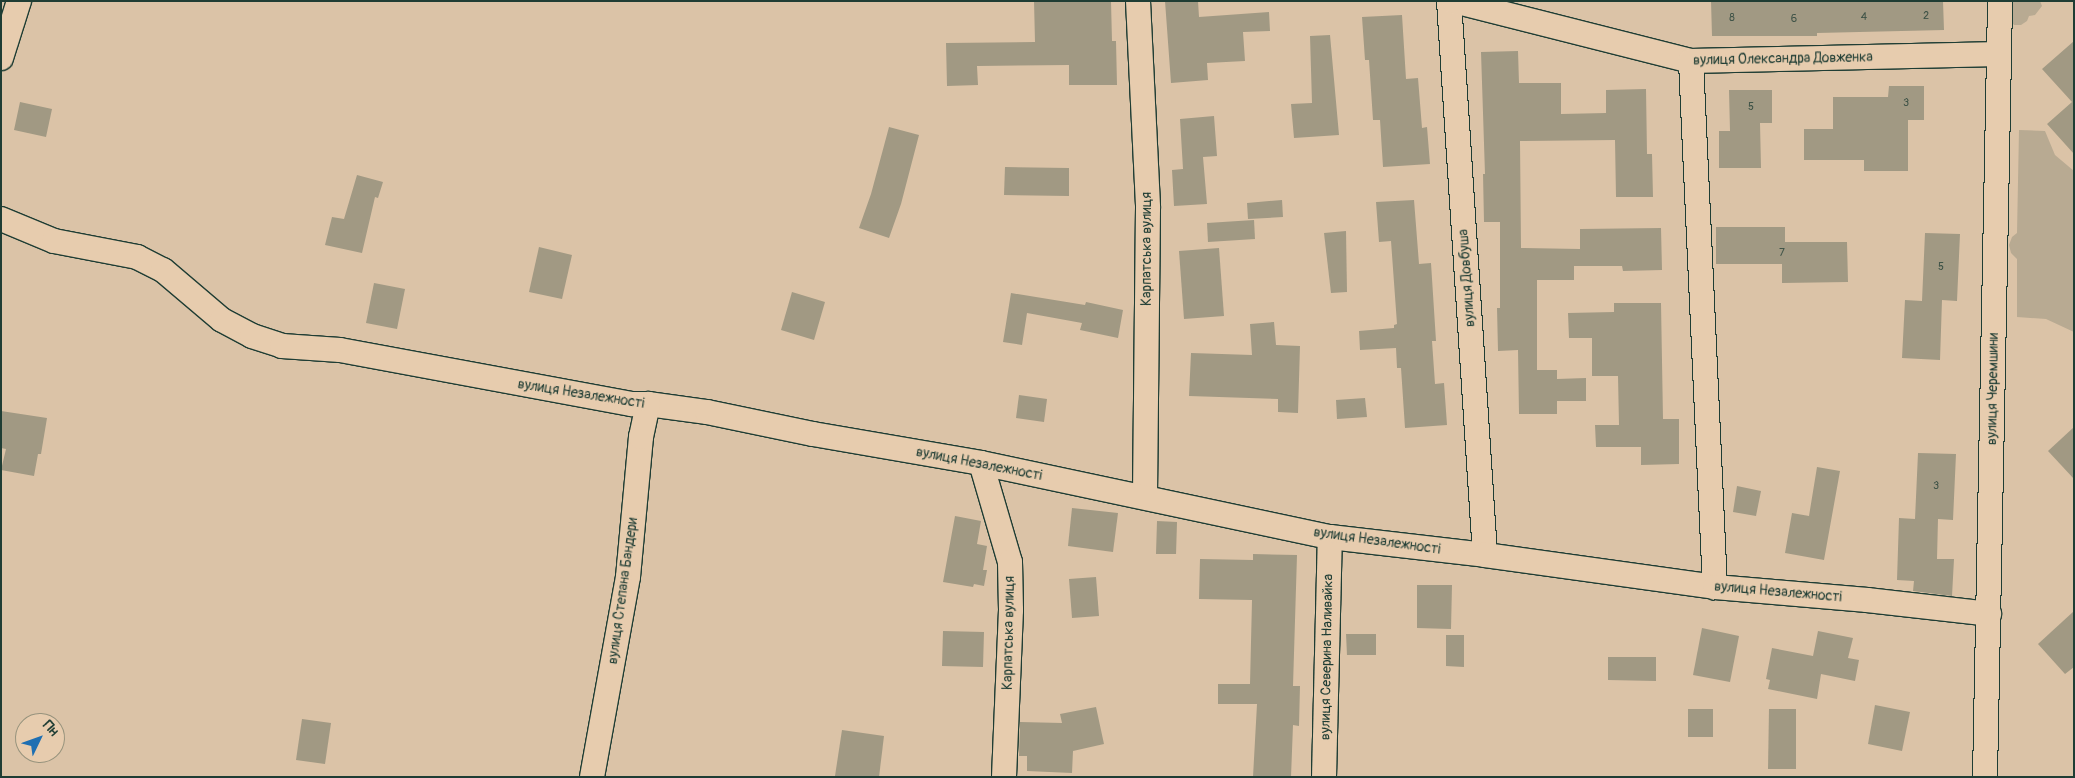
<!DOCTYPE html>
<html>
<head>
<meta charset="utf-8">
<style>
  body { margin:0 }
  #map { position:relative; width:2075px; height:778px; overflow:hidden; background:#dbc3a7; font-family:Pangolin,sans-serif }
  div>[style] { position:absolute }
  .green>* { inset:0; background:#b8aa92 }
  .building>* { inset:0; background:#a19983 }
  .roads { filter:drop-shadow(1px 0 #1f3d34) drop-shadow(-1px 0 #1f3d34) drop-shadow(0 1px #1f3d34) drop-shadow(0 -1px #1f3d34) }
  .street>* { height:24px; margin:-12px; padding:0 12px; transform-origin:12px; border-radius:12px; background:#e7ccae }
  span { translate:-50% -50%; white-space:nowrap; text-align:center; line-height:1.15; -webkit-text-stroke:4.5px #e7ccae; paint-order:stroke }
  .number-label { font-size:11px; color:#405448 }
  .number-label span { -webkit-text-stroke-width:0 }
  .street-label { font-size:14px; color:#1f3d34 }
  .frame { position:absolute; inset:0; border:2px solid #1f3d34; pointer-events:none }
  .north { position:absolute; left:15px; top:713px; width:50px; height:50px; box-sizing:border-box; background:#e7ccae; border:1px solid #97937d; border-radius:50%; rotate:48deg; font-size:14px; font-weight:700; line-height:20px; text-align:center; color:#1f3d34 }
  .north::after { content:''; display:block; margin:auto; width:18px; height:22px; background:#1f6fb2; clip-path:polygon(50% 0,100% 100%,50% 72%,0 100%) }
</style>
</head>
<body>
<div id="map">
  <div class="green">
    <div style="clip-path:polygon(2011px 1px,2040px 1px,2042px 6px,2035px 15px,2029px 16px,2027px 21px,2021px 25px,2014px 25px,2010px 20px)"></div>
    <div style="clip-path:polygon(2019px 130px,2045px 131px,2055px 155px,2074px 171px,2074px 332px,2046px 319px,2017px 317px,2017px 259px,2011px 253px,2009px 245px,2012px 237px,2017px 233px)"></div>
  </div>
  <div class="building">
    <div style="clip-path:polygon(1034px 1px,1111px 1px,1112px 41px,1116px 41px,1117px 85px,1069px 85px,1069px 65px,977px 66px,978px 85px,947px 86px,946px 43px,1035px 42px)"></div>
    <div style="clip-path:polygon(1165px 1px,1198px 1px,1199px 17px,1269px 12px,1270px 31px,1243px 32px,1245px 61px,1207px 63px,1208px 80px,1171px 83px)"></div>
    <div style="clip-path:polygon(1711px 1px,1943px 1px,1944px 30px,1817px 33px,1817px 36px,1712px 36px)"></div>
    <div style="clip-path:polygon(1402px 15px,1406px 79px,1418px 78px,1422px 128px,1427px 127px,1430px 164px,1383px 167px,1380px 120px,1373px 120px,1369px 60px,1365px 60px,1362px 17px)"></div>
    <div style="clip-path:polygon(1330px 35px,1339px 135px,1294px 138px,1291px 104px,1312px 103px,1310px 36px)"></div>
    <div style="clip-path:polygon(2074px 41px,2074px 154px,2047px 124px,2072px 102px,2042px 69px)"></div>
    <div style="clip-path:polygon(1518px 51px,1519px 83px,1561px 83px,1561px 114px,1606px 113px,1606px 90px,1646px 89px,1647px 154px,1652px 154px,1653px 197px,1616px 197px,1615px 140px,1520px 141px,1521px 248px,1580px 249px,1580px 229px,1661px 228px,1662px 270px,1623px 271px,1622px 266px,1574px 266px,1574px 280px,1537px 280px,1537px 370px,1557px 370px,1557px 379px,1586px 378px,1586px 401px,1557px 401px,1557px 414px,1519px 414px,1518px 350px,1498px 351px,1497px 308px,1500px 308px,1500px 222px,1484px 222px,1483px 174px,1485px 174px,1481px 52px)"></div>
    <div style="clip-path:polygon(1889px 86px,1924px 86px,1924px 120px,1908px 120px,1908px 171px,1864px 171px,1864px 160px,1804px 160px,1804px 129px,1833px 129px,1833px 97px,1888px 97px)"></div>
    <div style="clip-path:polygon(1729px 90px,1772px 90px,1772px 123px,1760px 123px,1761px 168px,1719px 168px,1719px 131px,1730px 131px)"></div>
    <div style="clip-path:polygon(20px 102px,52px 109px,46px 137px,14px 130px)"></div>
    <div style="clip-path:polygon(1214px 116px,1217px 156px,1203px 157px,1207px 204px,1174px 206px,1172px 170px,1183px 169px,1180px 119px)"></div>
    <div style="clip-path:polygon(889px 127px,919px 135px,901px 204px,889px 238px,859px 228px,871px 194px)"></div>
    <div style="clip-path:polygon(1005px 167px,1069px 168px,1069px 196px,1004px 195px)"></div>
    <div style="clip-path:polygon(357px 175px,383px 182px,378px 198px,375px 197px,362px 253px,325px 245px,332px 217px,344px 219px)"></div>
    <div style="clip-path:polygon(1282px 200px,1283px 217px,1248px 219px,1247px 203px)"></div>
    <div style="clip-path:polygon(1414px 200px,1419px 264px,1431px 263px,1436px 341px,1432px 341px,1435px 384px,1444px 383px,1447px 425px,1405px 428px,1401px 368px,1397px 368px,1396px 348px,1360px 350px,1359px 331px,1394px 328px,1394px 325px,1397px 324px,1391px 241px,1379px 242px,1376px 202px)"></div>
    <div style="clip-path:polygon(1254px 220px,1255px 239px,1208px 242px,1207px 223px)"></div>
    <div style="clip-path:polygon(1716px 227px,1785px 227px,1785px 242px,1847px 242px,1848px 282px,1782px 283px,1782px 264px,1716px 264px)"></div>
    <div style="clip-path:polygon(1346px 231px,1347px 292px,1331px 293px,1324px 233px)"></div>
    <div style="clip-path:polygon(1925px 233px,1960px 234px,1957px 301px,1942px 300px,1940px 360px,1902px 358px,1905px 300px,1922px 301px)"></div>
    <div style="clip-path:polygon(539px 247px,572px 255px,562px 299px,529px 292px)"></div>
    <div style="clip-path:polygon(1219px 248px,1224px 316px,1184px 319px,1179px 251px)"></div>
    <div style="clip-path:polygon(374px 283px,405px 289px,397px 329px,366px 323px)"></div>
    <div style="clip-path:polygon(792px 292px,825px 302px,814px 340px,781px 330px)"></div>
    <div style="clip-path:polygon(1011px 293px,1085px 305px,1086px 302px,1123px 310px,1118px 338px,1080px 330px,1082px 323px,1027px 313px,1022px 345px,1003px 342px)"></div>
    <div style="clip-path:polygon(1614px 303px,1661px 303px,1663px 419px,1679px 419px,1679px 464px,1641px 465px,1641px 447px,1596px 447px,1595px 425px,1619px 425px,1618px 376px,1592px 376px,1592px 338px,1569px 338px,1568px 313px,1614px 312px)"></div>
    <div style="clip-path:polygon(1274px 322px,1276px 345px,1300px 346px,1298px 413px,1278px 412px,1278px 399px,1189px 396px,1191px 353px,1252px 355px,1250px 324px)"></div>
    <div style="clip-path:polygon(1019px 395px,1047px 399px,1044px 422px,1016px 418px)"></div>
    <div style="clip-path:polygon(1365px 398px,1367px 417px,1337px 419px,1336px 400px)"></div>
    <div style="clip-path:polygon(1px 411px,47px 418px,41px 454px,38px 454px,34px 476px,1px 470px,6px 449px,1px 448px)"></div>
    <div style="clip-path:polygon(2074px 427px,2074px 479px,2048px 451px)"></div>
    <div style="clip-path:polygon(1918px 453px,1956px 454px,1953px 520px,1938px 519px,1937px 559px,1954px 559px,1952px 596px,1913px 591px,1914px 581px,1897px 580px,1899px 518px,1915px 519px)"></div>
    <div style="clip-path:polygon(1817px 467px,1840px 471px,1824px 560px,1785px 553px,1792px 513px,1809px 516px)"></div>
    <div style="clip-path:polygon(1737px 486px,1761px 491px,1756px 516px,1733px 512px)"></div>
    <div style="clip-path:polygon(1072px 508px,1118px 513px,1113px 552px,1068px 546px)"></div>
    <div style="clip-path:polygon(955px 516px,981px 521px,977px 544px,987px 546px,983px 570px,987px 570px,984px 586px,974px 584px,973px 587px,943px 582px)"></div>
    <div style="clip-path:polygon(1157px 521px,1177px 522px,1176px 554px,1156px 554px)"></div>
    <div style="clip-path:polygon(1253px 554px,1297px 555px,1293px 686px,1300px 686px,1299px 726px,1293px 725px,1291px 777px,1253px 777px,1257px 704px,1218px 704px,1218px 684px,1250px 684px,1252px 600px,1199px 599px,1200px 559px,1253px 560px)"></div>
    <div style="clip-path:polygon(1096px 577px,1099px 616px,1072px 618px,1069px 579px)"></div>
    <div style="clip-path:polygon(1417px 585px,1452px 585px,1451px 629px,1417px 628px)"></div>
    <div style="clip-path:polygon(2074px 611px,2074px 667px,2065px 674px,2038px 644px)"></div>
    <div style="clip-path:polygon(1702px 628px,1739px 636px,1730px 682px,1693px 675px)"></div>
    <div style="clip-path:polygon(943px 631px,984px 632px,983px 667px,942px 666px)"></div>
    <div style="clip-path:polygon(1818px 631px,1853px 638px,1848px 658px,1859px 660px,1855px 681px,1821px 674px,1817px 699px,1768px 689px,1770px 680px,1766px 679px,1772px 648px,1813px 656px)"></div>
    <div style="clip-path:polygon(1346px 634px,1376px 634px,1376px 655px,1347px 655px)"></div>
    <div style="clip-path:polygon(1446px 635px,1464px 635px,1464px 667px,1446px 666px)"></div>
    <div style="clip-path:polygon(1608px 657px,1656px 657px,1656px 681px,1608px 680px)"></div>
    <div style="clip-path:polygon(1875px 705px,1910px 712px,1902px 751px,1868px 744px)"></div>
    <div style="clip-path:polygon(1096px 707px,1104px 744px,1073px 751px,1072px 773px,1027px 771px,1027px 756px,1019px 756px,1020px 722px,1062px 723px,1060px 714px)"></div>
    <div style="clip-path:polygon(1688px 709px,1713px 709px,1713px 737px,1688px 737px)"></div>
    <div style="clip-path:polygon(1769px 709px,1796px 709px,1796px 769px,1768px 769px)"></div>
    <div style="clip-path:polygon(302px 719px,331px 723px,325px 764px,296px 760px)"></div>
    <div style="clip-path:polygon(842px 730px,884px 736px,879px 777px,835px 776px)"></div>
  </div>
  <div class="roads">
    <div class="street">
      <div style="left:1138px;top:1px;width:207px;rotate:87.2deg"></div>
      <div style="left:1148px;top:208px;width:289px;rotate:90.6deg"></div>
      <div style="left:1449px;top:1px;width:555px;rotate:86.28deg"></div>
      <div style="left:1454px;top:1px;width:244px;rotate:14.2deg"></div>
      <div style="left:1691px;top:61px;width:308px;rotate:-1.3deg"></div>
      <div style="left:1px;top:58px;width:60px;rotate:-72.5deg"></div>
      <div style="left:1691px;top:61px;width:527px;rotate:87.39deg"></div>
      <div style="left:1px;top:219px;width:57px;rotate:22.5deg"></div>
      <div style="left:54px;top:241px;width:85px;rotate:10.9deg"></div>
      <div style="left:137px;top:257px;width:29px;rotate:27deg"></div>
      <div style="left:163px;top:270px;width:77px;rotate:40.3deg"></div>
      <div style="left:222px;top:320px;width:34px;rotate:28deg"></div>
      <div style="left:252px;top:336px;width:32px;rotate:18deg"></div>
      <div style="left:282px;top:346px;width:58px;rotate:3.9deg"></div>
      <div style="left:340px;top:350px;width:297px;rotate:10.5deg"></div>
      <div style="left:632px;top:404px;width:16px"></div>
      <div style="left:648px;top:404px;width:60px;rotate:7.7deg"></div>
      <div style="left:707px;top:412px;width:108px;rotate:11.7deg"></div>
      <div style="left:813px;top:434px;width:170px;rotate:9.8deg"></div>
      <div style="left:981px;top:463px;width:357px;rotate:12deg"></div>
      <div style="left:1330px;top:537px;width:156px;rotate:6.6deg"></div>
      <div style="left:1485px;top:555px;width:232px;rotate:7.9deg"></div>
      <div style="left:1715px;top:587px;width:153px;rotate:4.9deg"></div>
      <div style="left:1867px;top:600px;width:123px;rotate:6.5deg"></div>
      <div style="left:981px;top:463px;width:103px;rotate:73.7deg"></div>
      <div style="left:1010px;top:562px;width:48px;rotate:88.8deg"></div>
      <div style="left:1011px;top:610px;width:167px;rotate:92.4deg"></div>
      <div style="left:592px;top:777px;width:203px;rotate:-79.8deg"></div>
      <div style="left:628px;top:577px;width:141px;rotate:-84.7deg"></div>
      <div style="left:641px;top:437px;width:34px;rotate:-78deg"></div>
      <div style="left:1324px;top:777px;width:240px;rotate:-88.6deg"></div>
      <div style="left:1985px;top:777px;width:776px;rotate:-88.89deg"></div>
    </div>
  </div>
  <div class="number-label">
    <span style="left:1926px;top:16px">2</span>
    <span style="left:1864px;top:17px">4</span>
    <span style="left:1732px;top:18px">8</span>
    <span style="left:1794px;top:19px">6</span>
    <span style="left:1906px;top:103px">3</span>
    <span style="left:1751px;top:107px">5</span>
    <span style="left:1782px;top:253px">7</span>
    <span style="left:1941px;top:267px">5</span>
    <span style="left:1936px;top:486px">3</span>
  </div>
  <div class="street-label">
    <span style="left:1783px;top:59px;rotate:-1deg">вулиця Олександра Довженка</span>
    <span style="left:1147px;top:249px;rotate:-90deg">Карпатська вулиця</span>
    <span style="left:1467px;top:278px;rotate:-94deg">вулиця Довбуша</span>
    <span style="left:1993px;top:389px;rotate:-89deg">вулиця Черемшини</span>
    <span style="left:581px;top:394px;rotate:9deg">вулиця Незалежності</span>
    <span style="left:979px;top:464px;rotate:11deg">вулиця Незалежності</span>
    <span style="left:1377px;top:541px;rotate:8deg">вулиця Незалежності</span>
    <span style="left:623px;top:591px;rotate:-82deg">вулиця Степана Бандери</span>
    <span style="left:1778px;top:592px;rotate:5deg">вулиця Незалежності</span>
    <span style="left:1009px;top:633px;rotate:-89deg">Карпатська вулиця</span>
    <span style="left:1327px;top:657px;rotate:-89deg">вулиця Северина Наливайка</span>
  </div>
  <div class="frame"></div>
  <div class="north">Пн</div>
</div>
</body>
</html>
